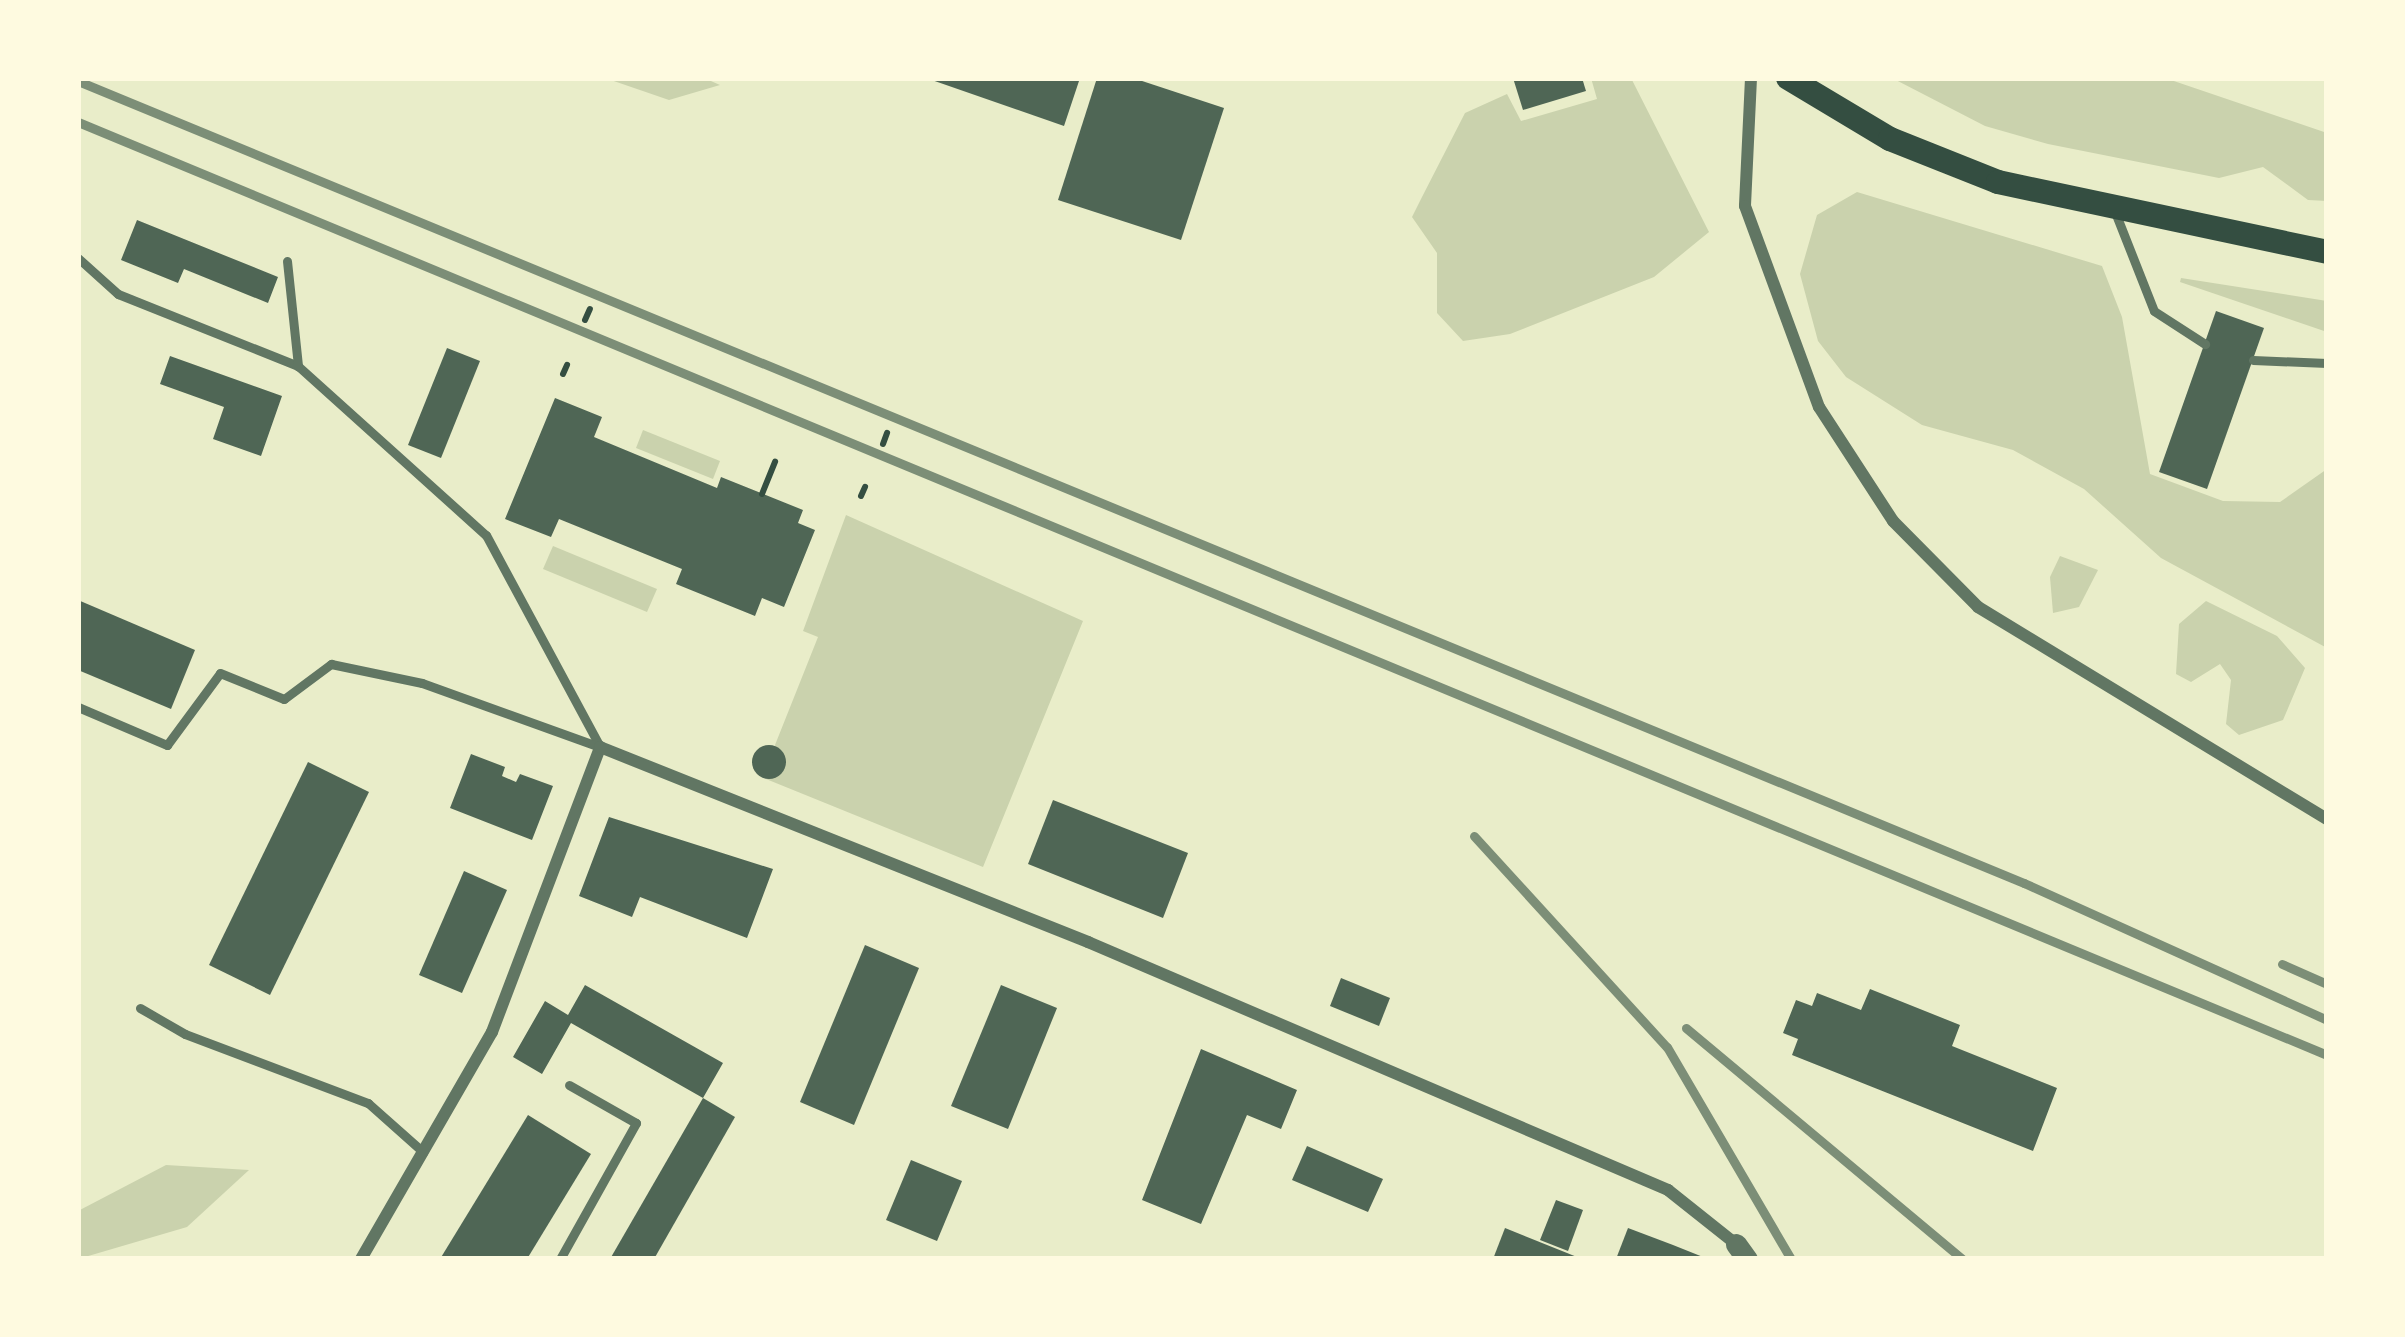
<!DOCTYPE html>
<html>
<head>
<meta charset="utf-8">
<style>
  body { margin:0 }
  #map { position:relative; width:2405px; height:1337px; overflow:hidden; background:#e9edc9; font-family:Literata,serif }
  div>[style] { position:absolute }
  .green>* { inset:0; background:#cad2ad }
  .building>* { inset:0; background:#4f6655 }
  .round { border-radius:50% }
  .path>* { height:6px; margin:-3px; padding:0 3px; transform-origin:3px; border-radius:3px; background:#344e41 }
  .service>* { height:9px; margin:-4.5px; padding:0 4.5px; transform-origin:4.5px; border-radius:4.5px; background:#617663 }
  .minor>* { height:12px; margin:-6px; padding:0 6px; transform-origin:6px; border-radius:6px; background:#617663 }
  .tertiary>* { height:21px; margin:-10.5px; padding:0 10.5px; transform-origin:10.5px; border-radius:10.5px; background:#617663 }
  .secondary>* { height:24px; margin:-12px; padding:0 12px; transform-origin:12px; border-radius:12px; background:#344e41 }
  .rail>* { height:9px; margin:-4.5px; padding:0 4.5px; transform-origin:4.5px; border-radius:4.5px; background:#7c8e77 }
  span { translate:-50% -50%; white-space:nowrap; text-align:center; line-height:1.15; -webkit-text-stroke:10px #fefae0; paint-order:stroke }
  .frame { position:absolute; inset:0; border:81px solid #fefae0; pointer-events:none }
</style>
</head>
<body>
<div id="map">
  <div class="green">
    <div style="clip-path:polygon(605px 78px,704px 78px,720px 85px,669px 100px)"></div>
    <div style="clip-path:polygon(1591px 78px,1631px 78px,1709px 232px,1654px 277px,1510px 334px,1463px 341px,1437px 313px,1437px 253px,1412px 217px,1422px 197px,1465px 113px,1507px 94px,1521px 121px,1597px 99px)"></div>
    <div style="clip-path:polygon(1892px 78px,2165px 78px,2327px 133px,2327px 201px,2308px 200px,2263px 167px,2219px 178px,2048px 144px,1985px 126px)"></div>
    <div style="clip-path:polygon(1857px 192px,2102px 266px,2122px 317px,2150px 474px,2223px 501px,2280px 502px,2327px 469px,2327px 648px,2161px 558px,2084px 489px,2013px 450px,1922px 425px,1846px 377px,1818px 341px,1800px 274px,1817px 215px)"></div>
    <div style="clip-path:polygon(2181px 278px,2327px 301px,2327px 332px,2180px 282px)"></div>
    <div style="clip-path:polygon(643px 430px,720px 461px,713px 479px,636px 448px)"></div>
    <div style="clip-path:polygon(846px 515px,1083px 621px,983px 867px,766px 779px,785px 769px,775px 745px,818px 637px,803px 631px)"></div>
    <div style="clip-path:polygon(553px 546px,657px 589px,647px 612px,543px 569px)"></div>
    <div style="clip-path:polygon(2060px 556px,2098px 570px,2079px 607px,2053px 613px,2050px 577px)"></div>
    <div style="clip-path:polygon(2206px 601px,2277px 636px,2305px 668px,2283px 720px,2239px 735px,2226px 724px,2231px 680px,2220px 664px,2191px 682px,2176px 674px,2179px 624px)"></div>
    <div style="clip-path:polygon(166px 1165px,249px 1170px,187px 1227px,78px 1259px,78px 1211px)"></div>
  </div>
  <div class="building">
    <div style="clip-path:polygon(926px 78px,1080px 78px,1064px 126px)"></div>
    <div style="clip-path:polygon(1097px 78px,1133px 78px,1224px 108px,1181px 240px,1058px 200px)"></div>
    <div style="clip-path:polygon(1513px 78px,1582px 78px,1586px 91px,1523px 110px)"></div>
    <div style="clip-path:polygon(137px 220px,278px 277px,268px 303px,184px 269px,178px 283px,121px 260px)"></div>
    <div style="clip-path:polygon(2216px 311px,2264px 328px,2207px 489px,2159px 472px)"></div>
    <div style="clip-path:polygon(447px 348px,480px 361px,441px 458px,408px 445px)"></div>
    <div style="clip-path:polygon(170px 356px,282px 396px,261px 456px,213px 439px,224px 407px,160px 384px)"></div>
    <div style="clip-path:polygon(555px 398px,602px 417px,594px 437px,717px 488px,721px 477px,803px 510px,798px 523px,815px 530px,784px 607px,762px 598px,755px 616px,676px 584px,682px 569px,559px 519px,551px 537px,505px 519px)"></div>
    <div style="clip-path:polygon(78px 600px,195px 650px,171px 709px,78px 670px)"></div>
    <div class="round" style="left:752px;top:745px;width:34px;height:34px"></div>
    <div style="clip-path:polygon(471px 754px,505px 767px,502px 776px,516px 782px,520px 774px,553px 786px,532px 840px,450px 808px)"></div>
    <div style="clip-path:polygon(308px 762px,369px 792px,270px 995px,209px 965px)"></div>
    <div style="clip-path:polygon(1053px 800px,1188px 853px,1163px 918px,1028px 864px)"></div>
    <div style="clip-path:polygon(609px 817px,773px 869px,747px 938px,640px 897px,632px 917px,579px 896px)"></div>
    <div style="clip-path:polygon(464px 871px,507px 890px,462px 993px,419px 975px)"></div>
    <div style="clip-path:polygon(865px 945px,919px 968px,854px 1125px,800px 1102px)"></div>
    <div style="clip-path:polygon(1341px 978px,1390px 998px,1379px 1026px,1330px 1006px)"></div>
    <div style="clip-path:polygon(585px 985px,723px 1063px,703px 1098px,571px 1023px,542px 1074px,513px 1057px,545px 1001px,568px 1015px)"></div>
    <div style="clip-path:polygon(1001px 985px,1057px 1008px,1008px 1129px,951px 1106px)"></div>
    <div style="clip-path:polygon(1870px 989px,1960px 1025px,1952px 1046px,2057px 1088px,2033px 1151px,1792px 1055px,1798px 1039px,1783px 1033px,1796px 1000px,1812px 1006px,1817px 993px,1861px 1010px)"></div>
    <div style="clip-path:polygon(1201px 1049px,1297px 1090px,1281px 1129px,1247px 1115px,1201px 1224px,1142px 1200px)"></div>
    <div style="clip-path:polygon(703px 1098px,735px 1117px,654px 1259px,610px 1259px)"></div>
    <div style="clip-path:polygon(528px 1115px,591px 1154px,527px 1259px,440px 1259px)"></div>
    <div style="clip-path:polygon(1307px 1146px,1383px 1179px,1368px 1212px,1292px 1180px)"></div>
    <div style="clip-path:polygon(911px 1160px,962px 1181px,937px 1241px,886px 1220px)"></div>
    <div style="clip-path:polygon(1556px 1200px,1583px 1210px,1568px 1251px,1540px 1240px)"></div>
    <div style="clip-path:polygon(1505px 1228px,1582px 1259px,1493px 1259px)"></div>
    <div style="clip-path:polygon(1628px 1228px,1673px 1245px,1708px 1259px,1616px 1259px)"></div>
  </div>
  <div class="path">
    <div style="left:585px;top:320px;width:12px;rotate:-66deg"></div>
    <div style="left:563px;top:374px;width:10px;rotate:-66deg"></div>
    <div style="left:883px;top:444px;width:12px;rotate:-70deg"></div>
    <div style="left:762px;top:494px;width:35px;rotate:-68deg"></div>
    <div style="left:861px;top:496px;width:10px;rotate:-66deg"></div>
  </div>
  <div class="service">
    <div style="left:2115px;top:212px;width:106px;rotate:68.5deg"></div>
    <div style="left:2154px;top:311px;width:61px;rotate:32.9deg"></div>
    <div style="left:78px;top:258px;width:54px;rotate:42deg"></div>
    <div style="left:118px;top:294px;width:194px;rotate:21.8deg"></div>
    <div style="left:298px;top:366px;width:253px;rotate:42deg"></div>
    <div style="left:486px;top:535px;width:241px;rotate:61.7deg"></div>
    <div style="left:287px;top:261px;width:106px;rotate:84deg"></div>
    <div style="left:2253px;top:360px;width:74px;rotate:2.3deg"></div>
    <div style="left:78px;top:707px;width:97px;rotate:23.1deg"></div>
    <div style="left:167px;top:745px;width:89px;rotate:-53.6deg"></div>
    <div style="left:220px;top:673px;width:69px;rotate:22.1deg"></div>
    <div style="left:284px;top:699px;width:59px;rotate:-36.7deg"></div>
    <div style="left:331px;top:664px;width:93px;rotate:11.8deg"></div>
    <div style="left:422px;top:683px;width:189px;rotate:19.8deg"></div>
    <div style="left:140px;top:1008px;width:52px;rotate:30deg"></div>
    <div style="left:185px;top:1034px;width:196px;rotate:20.7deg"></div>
    <div style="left:368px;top:1103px;width:74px;rotate:41.7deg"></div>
    <div style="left:560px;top:1259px;width:156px;rotate:-60.8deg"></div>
    <div style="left:636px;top:1123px;width:77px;rotate:-150.4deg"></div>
  </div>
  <div class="minor">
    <div style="left:1751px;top:78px;width:128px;rotate:92.7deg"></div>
    <div style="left:1745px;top:206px;width:214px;rotate:69.8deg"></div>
    <div style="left:1819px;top:407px;width:136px;rotate:57deg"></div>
    <div style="left:1893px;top:521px;width:121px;rotate:45.3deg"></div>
    <div style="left:1978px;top:607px;width:408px;rotate:31.3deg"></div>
    <div style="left:361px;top:1259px;width:262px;rotate:-60deg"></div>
    <div style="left:492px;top:1032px;width:305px;rotate:-69.2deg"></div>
    <div style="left:600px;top:747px;width:526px;rotate:21.78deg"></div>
    <div style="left:1088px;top:942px;width:631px;rotate:23.15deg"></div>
    <div style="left:1668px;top:1190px;width:87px;rotate:38.5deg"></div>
  </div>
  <div class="tertiary">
    <div style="left:1736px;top:1244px;width:19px;rotate:54deg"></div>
  </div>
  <div class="secondary">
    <div style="left:1788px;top:78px;width:119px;rotate:30.9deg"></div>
    <div style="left:1890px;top:139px;width:116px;rotate:21.7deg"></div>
    <div style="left:1998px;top:182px;width:336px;rotate:12deg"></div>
  </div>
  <div class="rail">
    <div style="left:78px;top:81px;width:2105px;rotate:22.4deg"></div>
    <div style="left:2024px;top:883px;width:333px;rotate:24.3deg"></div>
    <div style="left:78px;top:122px;width:2435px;rotate:22.53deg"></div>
    <div style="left:1474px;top:836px;width:286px;rotate:47.6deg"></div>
    <div style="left:1667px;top:1047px;width:246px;rotate:59.7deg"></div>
    <div style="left:2282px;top:964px;width:49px;rotate:24deg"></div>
    <div style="left:1686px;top:1028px;width:360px;rotate:39.9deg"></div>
  </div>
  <div class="frame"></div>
</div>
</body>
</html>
